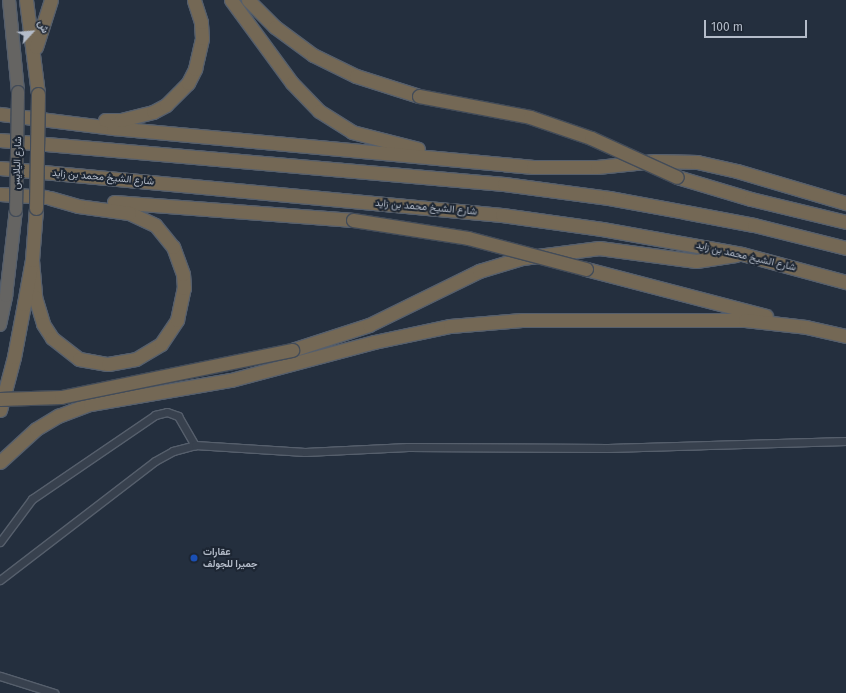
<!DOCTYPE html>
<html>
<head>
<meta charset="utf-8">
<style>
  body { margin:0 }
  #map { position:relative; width:846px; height:693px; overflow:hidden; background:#242f3e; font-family:"Fira Sans",Vazirmatn,sans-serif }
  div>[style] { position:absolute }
  .roads { filter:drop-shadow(1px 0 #565f6c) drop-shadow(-1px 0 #565f6c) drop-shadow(0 1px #565f6c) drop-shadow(0 -1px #565f6c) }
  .minor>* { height:7px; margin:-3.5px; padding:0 3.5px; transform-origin:3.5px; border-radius:3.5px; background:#38414e }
  .trunk>* { height:12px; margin:-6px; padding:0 6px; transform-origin:6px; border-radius:6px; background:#656462 }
  .motorway>* { height:13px; margin:-6.5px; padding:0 6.5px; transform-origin:6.5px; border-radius:6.5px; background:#746855 }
  .bridges { filter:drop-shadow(1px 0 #434c59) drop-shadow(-1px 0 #434c59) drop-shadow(0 1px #434c59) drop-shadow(0 -1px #434c59) }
  .trunk-bridge>* { height:12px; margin:-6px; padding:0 6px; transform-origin:6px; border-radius:6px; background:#656462 }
  .motorway-bridge>* { height:13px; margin:-6.5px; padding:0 6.5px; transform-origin:6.5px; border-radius:6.5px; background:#746855 }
  .dots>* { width:11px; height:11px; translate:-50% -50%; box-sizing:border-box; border:2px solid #1d2633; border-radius:50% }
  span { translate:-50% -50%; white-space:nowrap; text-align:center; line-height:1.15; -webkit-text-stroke:4px #1d2633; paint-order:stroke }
  .street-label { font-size:10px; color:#b4bcc9 }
  .poi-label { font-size:10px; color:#b4bcc9; font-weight:700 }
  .left { translate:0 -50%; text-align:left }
  .north { position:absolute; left:12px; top:12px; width:40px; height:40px; -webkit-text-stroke:3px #1d2633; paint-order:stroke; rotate:64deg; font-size:11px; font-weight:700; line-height:16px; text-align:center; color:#b4bcc9 }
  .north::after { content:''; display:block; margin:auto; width:14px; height:18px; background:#b4bcc9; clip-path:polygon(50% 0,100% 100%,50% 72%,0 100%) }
  .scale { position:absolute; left:704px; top:20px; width:103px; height:18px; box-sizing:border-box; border:2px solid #b4bcc9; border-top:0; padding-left:5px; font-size:12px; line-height:14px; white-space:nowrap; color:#b4bcc9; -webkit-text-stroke:3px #1d2633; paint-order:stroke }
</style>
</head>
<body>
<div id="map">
  <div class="roads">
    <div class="minor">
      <div style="left:0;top:542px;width:54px;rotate:-53.3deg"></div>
      <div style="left:32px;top:499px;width:149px;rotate:-34.3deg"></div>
      <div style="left:155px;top:415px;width:12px;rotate:-14deg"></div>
      <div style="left:167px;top:412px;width:12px;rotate:20deg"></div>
      <div style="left:178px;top:416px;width:34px;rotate:60deg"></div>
      <div style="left:0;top:580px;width:195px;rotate:-37.5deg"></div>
      <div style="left:155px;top:461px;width:21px;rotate:-29deg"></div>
      <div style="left:173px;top:451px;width:23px;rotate:-15deg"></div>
      <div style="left:195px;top:445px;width:110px;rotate:3.6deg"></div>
      <div style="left:305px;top:452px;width:103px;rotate:-2.8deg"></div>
      <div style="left:408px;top:447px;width:200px;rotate:0.3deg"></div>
      <div style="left:608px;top:448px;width:238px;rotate:-1.7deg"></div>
      <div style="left:0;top:676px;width:57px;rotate:17.5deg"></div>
    </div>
    <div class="trunk">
      <div style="left:9px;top:0;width:92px;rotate:84.4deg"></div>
      <div style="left:0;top:325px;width:30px;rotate:-78deg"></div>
      <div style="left:6px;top:296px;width:87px;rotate:-83.4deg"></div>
    </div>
    <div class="motorway">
      <div style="left:26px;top:0;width:95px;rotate:82.7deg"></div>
      <div style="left:231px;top:0;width:103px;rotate:53.7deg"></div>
      <div style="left:292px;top:83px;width:39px;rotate:46deg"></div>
      <div style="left:319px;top:111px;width:39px;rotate:32deg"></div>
      <div style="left:352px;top:132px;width:68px;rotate:14.4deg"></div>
      <div style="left:248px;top:0;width:38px;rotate:45deg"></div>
      <div style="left:275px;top:27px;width:47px;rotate:36.4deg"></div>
      <div style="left:313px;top:55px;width:48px;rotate:26deg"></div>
      <div style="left:356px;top:76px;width:66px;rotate:17.6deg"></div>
      <div style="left:36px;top:47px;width:49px;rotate:-72.3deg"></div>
      <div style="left:0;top:114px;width:114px;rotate:7.1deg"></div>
      <div style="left:113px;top:128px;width:422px;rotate:5.3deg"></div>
      <div style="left:533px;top:167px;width:64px"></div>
      <div style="left:597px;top:167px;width:58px;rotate:-5.9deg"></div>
      <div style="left:655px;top:161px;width:42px;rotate:1.4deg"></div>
      <div style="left:697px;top:162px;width:41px;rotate:12.7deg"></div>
      <div style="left:737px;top:171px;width:114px;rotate:16.4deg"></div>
      <div style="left:105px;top:120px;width:16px"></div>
      <div style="left:121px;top:120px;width:33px;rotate:-14deg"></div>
      <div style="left:153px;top:112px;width:15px;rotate:-28deg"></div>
      <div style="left:166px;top:105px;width:31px;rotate:-45deg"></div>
      <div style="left:188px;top:83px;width:16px;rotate:-63deg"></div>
      <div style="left:195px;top:69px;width:32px;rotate:-77deg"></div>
      <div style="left:202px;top:38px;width:16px;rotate:-94deg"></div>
      <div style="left:201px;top:22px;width:23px;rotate:-108deg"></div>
      <div style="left:0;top:140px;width:506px;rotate:4.99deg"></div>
      <div style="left:504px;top:184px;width:106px;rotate:7.6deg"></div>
      <div style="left:609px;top:198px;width:77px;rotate:10.4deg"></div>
      <div style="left:685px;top:212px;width:70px;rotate:10.7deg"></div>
      <div style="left:754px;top:225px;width:95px;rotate:14deg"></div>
      <div style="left:0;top:168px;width:504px;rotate:5.35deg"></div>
      <div style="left:502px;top:215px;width:101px;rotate:8deg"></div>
      <div style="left:602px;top:229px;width:142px;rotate:10.1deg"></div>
      <div style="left:742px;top:254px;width:108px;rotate:15.1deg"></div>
      <div style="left:677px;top:177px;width:77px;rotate:16.6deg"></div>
      <div style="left:751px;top:199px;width:98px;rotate:13.6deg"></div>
      <div style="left:0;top:194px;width:46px;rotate:3.7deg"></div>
      <div style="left:114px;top:202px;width:240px;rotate:4.3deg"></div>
      <div style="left:32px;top:260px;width:37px;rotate:85deg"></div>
      <div style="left:35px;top:297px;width:28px;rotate:73deg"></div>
      <div style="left:43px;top:324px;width:17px;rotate:57deg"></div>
      <div style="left:52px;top:338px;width:34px;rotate:38deg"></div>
      <div style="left:79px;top:359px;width:29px;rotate:10deg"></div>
      <div style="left:108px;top:364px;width:28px;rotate:-10deg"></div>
      <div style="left:136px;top:359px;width:29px;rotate:-31deg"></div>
      <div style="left:161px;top:344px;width:29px;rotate:-56deg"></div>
      <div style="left:177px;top:320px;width:33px;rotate:-78deg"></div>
      <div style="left:184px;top:288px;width:14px;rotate:-94deg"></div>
      <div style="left:183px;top:274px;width:29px;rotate:-110deg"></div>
      <div style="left:173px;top:247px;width:28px;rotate:-129deg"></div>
      <div style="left:155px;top:225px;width:29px;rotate:-155deg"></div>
      <div style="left:129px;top:213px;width:51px;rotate:-172.2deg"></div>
      <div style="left:78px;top:206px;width:29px;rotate:-164deg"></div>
      <div style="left:586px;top:269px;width:186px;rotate:14.6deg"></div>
      <div style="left:292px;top:350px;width:81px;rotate:-18deg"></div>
      <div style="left:369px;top:325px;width:123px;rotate:-26.1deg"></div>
      <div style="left:479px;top:271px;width:45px;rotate:-16.8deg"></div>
      <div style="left:522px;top:258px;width:78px;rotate:-7.4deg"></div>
      <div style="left:599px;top:248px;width:98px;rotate:7.6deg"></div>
      <div style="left:696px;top:261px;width:40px;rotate:-8.5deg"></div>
      <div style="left:0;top:410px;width:55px;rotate:-75.2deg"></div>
      <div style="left:14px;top:357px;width:54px;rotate:-79.3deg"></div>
      <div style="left:24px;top:304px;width:45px;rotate:-79.7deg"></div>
      <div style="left:32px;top:260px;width:52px;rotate:-85.6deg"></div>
      <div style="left:0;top:462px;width:49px;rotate:-42.5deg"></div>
      <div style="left:36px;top:429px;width:26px;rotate:-31deg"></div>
      <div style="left:58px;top:416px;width:34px;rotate:-21deg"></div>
      <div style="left:90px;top:404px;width:143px;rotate:-9.7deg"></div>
      <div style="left:231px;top:380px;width:148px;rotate:-14.9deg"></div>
      <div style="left:374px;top:342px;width:78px;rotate:-11.9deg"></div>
      <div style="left:450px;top:326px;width:72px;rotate:-4.8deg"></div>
      <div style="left:522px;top:320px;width:223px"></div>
      <div style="left:745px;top:320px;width:61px;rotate:6.5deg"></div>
      <div style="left:806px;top:327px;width:41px;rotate:12.7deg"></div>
    </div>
  </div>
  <div class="bridges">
    <div class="trunk-bridge">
      <div style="left:16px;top:210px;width:118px;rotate:-89deg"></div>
    </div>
    <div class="motorway-bridge">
      <div style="left:419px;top:96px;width:113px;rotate:10.7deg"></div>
      <div style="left:530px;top:117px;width:65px;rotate:19deg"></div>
      <div style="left:591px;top:138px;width:94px;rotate:24.4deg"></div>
      <div style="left:36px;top:208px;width:114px;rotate:-89deg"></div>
      <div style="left:353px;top:220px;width:116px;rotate:8.9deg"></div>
      <div style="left:468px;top:238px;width:122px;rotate:14.7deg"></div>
      <div style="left:0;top:399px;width:61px;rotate:-1.9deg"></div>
      <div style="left:61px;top:397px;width:236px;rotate:-11.5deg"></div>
    </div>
  </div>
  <div class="dots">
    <div style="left:194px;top:558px;background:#1a4fb4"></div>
  </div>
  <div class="street-label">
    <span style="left:18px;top:163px;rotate:-88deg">شارع اليلايس</span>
    <span style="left:103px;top:178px;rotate:5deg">شارع الشيخ محمد بن زايد</span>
    <span style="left:426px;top:208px;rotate:5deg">شارع الشيخ محمد بن زايد</span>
    <span style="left:746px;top:257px;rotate:13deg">شارع الشيخ محمد بن زايد</span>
  </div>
  <div class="poi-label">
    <span class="left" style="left:203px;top:558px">عقارات<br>جميرا للجولف</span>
  </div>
  <div class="north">ش</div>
  <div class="scale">100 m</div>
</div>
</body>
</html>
